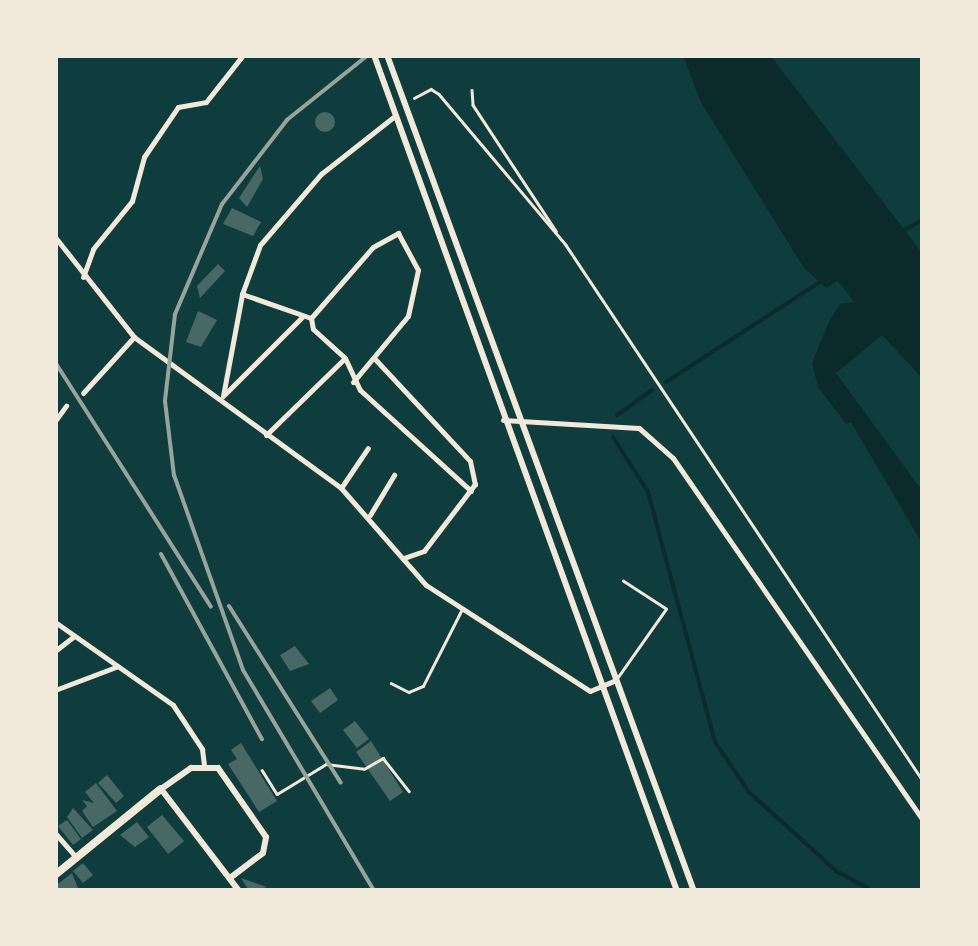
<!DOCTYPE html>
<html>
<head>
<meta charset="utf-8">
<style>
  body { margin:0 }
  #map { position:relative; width:978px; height:946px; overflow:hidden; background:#0f3d3e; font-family:"Space Grotesk",sans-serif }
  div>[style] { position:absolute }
  .water>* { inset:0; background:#0a2a2b }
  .stream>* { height:4px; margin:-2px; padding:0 2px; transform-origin:2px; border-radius:2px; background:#0a2a2b }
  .building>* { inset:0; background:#486865 }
  .round { border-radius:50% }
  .path>* { height:2.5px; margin:-1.25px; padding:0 1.25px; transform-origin:1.25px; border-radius:1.25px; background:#f1e9da }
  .service>* { height:2.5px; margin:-1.25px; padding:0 1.25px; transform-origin:1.25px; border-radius:1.25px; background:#f1e9da }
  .minor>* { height:5px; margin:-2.5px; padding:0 2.5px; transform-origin:2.5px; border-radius:2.5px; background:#f1e9da }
  .tertiary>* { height:6px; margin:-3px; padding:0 3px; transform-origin:3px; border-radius:3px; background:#f1e9da }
  .secondary>* { height:8px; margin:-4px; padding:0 4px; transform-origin:4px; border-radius:4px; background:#f1e9da }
  .rail>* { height:4px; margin:-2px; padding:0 2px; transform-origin:2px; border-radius:2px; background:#97a49c }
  span { translate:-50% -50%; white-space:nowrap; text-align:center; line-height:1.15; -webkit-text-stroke:10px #f1e9da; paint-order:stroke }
  .frame { position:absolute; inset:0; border:58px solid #f1e9da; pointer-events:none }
</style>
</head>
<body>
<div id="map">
  <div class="water">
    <div style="clip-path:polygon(683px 55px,770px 55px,923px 254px,923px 379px,882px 335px,836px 373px,923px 492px,923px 545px,851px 422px,846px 424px,818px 387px,812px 363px,829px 321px,840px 304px,854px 302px,838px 281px,826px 288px,804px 268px,700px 101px)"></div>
  </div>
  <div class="stream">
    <div style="left:903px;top:231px;width:23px;rotate:-31deg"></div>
    <div style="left:666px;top:382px;width:187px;rotate:-33deg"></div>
    <div style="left:617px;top:415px;width:43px;rotate:-35.5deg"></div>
    <div style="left:613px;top:437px;width:65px;rotate:57.5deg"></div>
    <div style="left:648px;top:492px;width:259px;rotate:75deg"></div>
    <div style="left:715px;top:742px;width:60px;rotate:55.8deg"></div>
    <div style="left:749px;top:792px;width:118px;rotate:42.2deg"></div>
    <div style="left:836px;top:871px;width:42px;rotate:28.4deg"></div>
  </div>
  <div class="building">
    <div class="round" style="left:315px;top:112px;width:20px;height:20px"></div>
    <div style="clip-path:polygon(260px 166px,263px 179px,247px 207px,239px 198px)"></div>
    <div style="clip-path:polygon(232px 208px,261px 222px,253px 236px,223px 224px)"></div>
    <div style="clip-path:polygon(218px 264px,225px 271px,200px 298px,197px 286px)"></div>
    <div style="clip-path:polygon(198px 311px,217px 320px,201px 347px,186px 342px)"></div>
    <div style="clip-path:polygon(295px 646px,309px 664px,290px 671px,280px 655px)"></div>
    <div style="clip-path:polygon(330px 688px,338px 700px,320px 713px,311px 701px)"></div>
    <div style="clip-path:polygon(355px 721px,369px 739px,357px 748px,343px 730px)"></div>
    <div style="clip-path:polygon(371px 741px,403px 792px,390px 801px,356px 752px)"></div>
    <div style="clip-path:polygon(241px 743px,277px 801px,259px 812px,228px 764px,237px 759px,231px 750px)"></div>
    <div style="clip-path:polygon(107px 775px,124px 796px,116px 803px,98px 783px)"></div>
    <div style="clip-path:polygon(96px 783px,117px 811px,93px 827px,82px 811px,87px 806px,82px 800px,94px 803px,85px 792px)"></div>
    <div style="clip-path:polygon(73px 808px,93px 830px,82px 838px,67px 817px)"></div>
    <div style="clip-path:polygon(162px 815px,184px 841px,168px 854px,147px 827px)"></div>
    <div style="clip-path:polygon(67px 820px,81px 839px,73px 845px,58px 826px)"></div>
    <div style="clip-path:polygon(137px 822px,149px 837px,135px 847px,120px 835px)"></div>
    <div style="clip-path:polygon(83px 863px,93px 875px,83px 883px,73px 871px)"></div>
    <div style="clip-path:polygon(72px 873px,79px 891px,55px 889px,55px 886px)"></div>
    <div style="clip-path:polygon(241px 878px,267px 887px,249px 891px)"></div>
  </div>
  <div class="path">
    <div style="left:472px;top:90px;width:15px;rotate:86deg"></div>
    <div style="left:473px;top:105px;width:151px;rotate:56.6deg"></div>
    <div style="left:414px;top:98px;width:19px;rotate:-28deg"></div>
    <div style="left:431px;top:89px;width:9px;rotate:32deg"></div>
    <div style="left:439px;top:94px;width:197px;rotate:49.9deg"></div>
    <div style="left:566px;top:245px;width:644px;rotate:56.33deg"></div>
    <div style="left:262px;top:770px;width:28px;rotate:58deg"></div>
    <div style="left:277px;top:794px;width:57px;rotate:-31.5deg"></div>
    <div style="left:326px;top:764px;width:38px;rotate:7deg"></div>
    <div style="left:364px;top:769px;width:22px;rotate:-30deg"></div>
    <div style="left:383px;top:758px;width:42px;rotate:51.8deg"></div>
  </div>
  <div class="service">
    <div style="left:618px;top:677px;width:83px;rotate:-54.8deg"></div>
    <div style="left:666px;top:609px;width:51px;rotate:-146.9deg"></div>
    <div style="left:391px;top:683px;width:20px;rotate:27deg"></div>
    <div style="left:409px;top:692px;width:15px;rotate:-23deg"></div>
    <div style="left:423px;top:686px;width:84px;rotate:-63.1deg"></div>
  </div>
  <div class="minor">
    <div style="left:55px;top:237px;width:127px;rotate:51.7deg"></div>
    <div style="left:134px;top:337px;width:256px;rotate:36.1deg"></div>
    <div style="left:341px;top:488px;width:129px;rotate:48.8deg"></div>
    <div style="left:426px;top:585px;width:195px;rotate:32.9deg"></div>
    <div style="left:590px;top:691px;width:26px;rotate:-23deg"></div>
    <div style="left:83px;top:277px;width:30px;rotate:-70deg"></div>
    <div style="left:93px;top:249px;width:62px;rotate:-50.9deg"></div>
    <div style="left:132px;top:201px;width:46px;rotate:-74.7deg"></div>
    <div style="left:144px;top:157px;width:60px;rotate:-55.8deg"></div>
    <div style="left:178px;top:107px;width:28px;rotate:-10deg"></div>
    <div style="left:206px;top:102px;width:60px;rotate:-51.8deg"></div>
    <div style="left:242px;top:294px;width:73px;rotate:19.2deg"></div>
    <div style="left:311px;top:318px;width:94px;rotate:-48.9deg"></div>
    <div style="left:373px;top:247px;width:29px;rotate:-29deg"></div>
    <div style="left:398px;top:233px;width:42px;rotate:61.6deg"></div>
    <div style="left:418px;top:270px;width:47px;rotate:102.3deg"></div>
    <div style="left:408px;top:316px;width:86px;rotate:129.8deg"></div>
    <div style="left:311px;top:318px;width:11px;rotate:80deg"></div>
    <div style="left:313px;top:329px;width:43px;rotate:42.2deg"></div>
    <div style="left:345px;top:358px;width:35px;rotate:65deg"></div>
    <div style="left:360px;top:390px;width:150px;rotate:42.3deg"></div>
    <div style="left:374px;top:358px;width:141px;rotate:47deg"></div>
    <div style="left:470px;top:461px;width:24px;rotate:78deg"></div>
    <div style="left:475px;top:484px;width:84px;rotate:127.3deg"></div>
    <div style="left:424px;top:551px;width:21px;rotate:161deg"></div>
    <div style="left:83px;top:393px;width:76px;rotate:-47.7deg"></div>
    <div style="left:225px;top:394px;width:109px;rotate:-45deg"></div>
    <div style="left:223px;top:396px;width:104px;rotate:-79.4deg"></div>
    <div style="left:242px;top:294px;width:52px;rotate:-69.8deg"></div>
    <div style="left:260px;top:245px;width:94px;rotate:-49.3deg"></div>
    <div style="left:321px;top:174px;width:95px;rotate:-38.2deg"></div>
    <div style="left:503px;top:420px;width:136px;rotate:3.4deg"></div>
    <div style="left:639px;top:428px;width:45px;rotate:41.4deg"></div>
    <div style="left:673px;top:458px;width:440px;rotate:55.4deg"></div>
    <div style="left:55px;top:421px;width:19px;rotate:-54deg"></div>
    <div style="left:266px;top:435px;width:110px;rotate:-44.3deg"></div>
    <div style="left:341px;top:488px;width:48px;rotate:-56deg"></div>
    <div style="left:370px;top:515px;width:47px;rotate:-59deg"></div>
    <div style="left:55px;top:622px;width:144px;rotate:35.1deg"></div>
    <div style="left:173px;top:705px;width:53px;rotate:56.6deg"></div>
    <div style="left:202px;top:749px;width:16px;rotate:83deg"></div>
    <div style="left:55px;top:651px;width:24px;rotate:-38deg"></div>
    <div style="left:55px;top:690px;width:65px;rotate:-20.7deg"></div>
    <div style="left:55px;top:833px;width:32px;rotate:49deg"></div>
  </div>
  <div class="tertiary">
    <div style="left:374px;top:55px;width:889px;rotate:70.08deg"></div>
    <div style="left:387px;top:55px;width:891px;rotate:69.84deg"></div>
    <div style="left:230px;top:878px;width:41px;rotate:-37.1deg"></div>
    <div style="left:263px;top:853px;width:16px;rotate:-79deg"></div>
    <div style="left:266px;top:837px;width:84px;rotate:-124.8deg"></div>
    <div style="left:218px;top:768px;width:27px;rotate:180deg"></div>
    <div style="left:191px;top:768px;width:37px;rotate:145deg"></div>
    <div style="left:161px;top:789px;width:128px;rotate:52.6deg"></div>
  </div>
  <div class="secondary">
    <div style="left:55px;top:875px;width:136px;rotate:-39.1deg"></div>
  </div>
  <div class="rail">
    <div style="left:368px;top:55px;width:104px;rotate:141.3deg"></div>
    <div style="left:287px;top:120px;width:106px;rotate:127.7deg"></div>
    <div style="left:222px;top:204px;width:120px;rotate:113.1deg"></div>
    <div style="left:175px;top:314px;width:88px;rotate:96.6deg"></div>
    <div style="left:165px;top:401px;width:75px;rotate:83.1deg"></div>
    <div style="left:174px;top:475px;width:207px;rotate:70.5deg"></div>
    <div style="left:243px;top:670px;width:257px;rotate:59.3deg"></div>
    <div style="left:55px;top:362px;width:290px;rotate:57.5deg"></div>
    <div style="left:161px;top:554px;width:211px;rotate:61.4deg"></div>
    <div style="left:229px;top:606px;width:209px;rotate:57.7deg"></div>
  </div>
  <div class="frame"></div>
</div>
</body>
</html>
